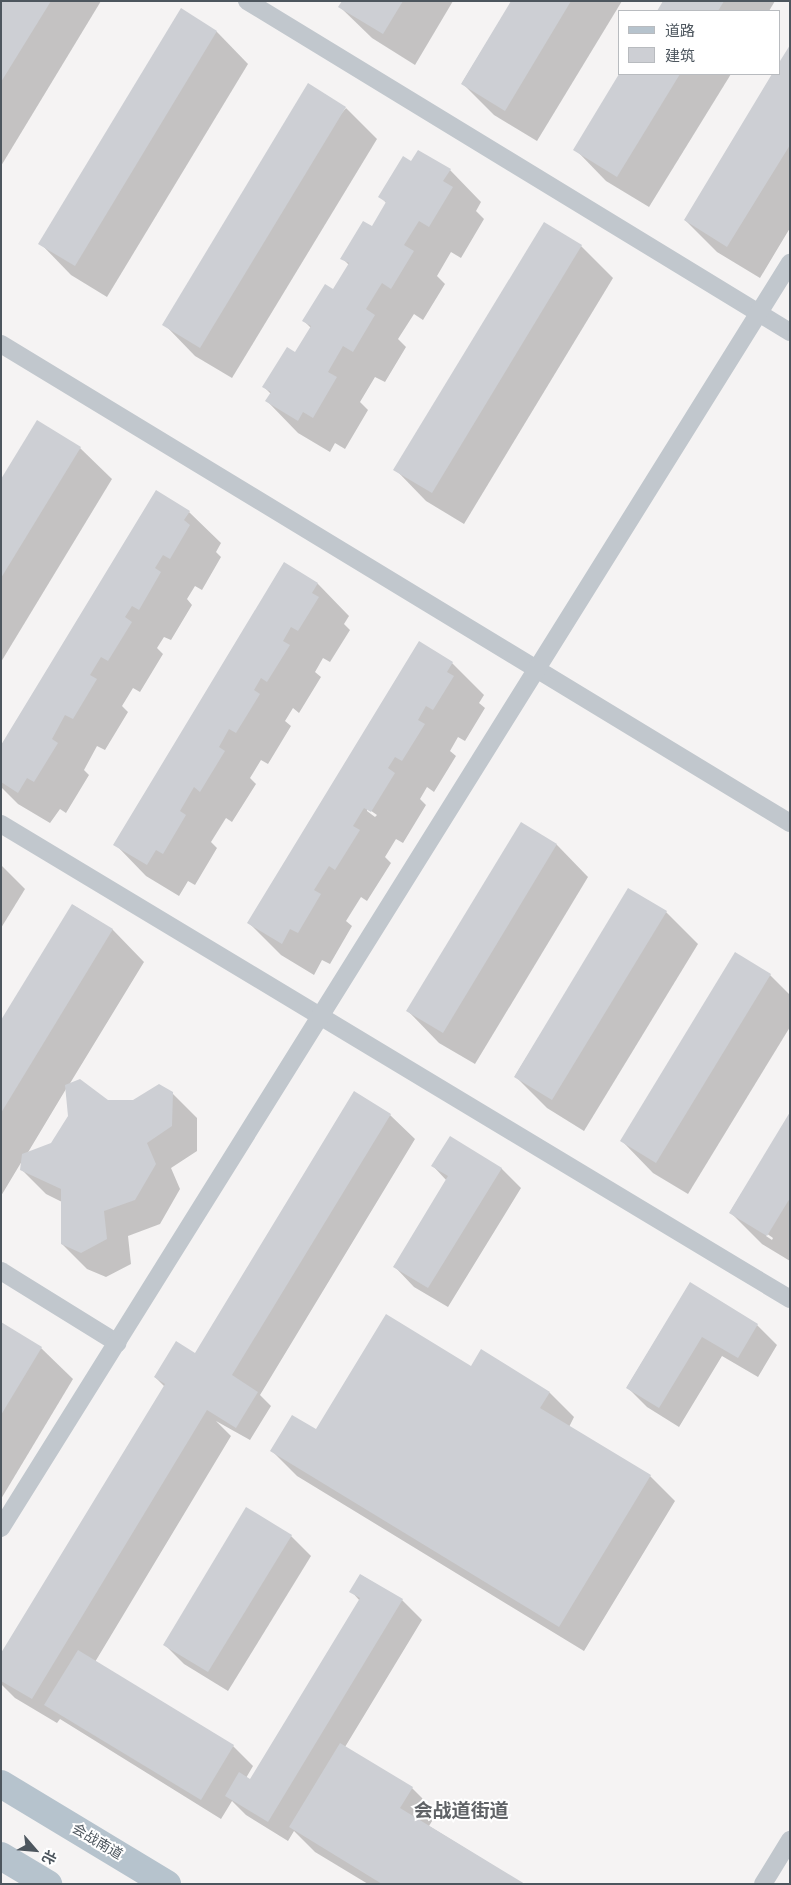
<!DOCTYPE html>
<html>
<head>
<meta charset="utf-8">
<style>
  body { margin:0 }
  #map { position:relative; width:791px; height:1885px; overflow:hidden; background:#f5f3f3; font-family:"Fira Sans","Noto Sans SC",sans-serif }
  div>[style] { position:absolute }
  .shadow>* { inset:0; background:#0003 }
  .building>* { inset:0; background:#cdcfd4 }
  .service>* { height:18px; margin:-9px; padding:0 9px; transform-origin:9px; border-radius:9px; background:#c1c7cd }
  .primary>* { height:28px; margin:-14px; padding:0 14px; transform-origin:14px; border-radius:14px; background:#b6c3cd }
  span { translate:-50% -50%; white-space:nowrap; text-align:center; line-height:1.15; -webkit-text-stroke:4px #fff; paint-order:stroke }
  .street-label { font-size:14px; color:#4d565e }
  .district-label { font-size:19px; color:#606367; font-weight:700 }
  .frame { position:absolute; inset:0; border:2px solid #4d565e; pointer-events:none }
  .legend { position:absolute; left:618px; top:10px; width:162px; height:65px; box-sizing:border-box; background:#fff; border:1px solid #b8bbbf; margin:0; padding:6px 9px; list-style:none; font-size:15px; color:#4d565e }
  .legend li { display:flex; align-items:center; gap:10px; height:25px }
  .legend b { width:25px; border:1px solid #b8bbbf }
  .north { position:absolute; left:10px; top:1825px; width:50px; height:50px; -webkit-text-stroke:4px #fff; paint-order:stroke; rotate:117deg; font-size:14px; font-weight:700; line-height:20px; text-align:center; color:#4d565e }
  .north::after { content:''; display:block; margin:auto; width:18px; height:22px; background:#4d565e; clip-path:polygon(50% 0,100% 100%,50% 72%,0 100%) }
</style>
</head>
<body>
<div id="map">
  <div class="shadow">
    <div style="clip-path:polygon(3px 1px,101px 1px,1px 166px,1px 4px)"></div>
    <div style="clip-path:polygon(343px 1px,453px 1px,415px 65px,372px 38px,340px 7px)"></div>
    <div style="clip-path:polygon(512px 1px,622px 1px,537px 141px,494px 115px,462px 83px)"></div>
    <div style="clip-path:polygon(665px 1px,775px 1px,769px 11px,658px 11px)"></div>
    <div style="clip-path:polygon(181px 10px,217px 32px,248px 64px,107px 297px,71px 275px,40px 243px)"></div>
    <div style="clip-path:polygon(790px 47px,790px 228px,760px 278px,717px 252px,685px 220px,774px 74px,780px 74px,780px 64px)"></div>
    <div style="clip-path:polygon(620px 74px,731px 74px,649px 207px,606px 181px,575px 149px)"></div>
    <div style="clip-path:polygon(346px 108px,377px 139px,232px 378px,195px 356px,164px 324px)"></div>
    <div style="clip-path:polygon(411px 163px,450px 170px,481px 202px,476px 211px,484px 219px,461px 258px,451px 252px,437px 276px,445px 284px,423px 320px,414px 314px,398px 339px,406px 347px,385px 382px,375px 377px,360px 402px,368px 410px,345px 449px,335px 443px,330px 452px,298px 433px,267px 401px,271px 394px,264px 387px,296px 354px,311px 328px,304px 321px,334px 291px,349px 265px,342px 258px,372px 228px,387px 204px,380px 196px)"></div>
    <div style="clip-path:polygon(544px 224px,581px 246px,613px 278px,464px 524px,426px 501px,395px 469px)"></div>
    <div style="clip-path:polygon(80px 448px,112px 479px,1px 662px,1px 482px)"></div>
    <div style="clip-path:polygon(189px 512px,221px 543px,216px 552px,221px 557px,202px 590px,195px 586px,187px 599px,192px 605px,171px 640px,164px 637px,157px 648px,163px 654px,140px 692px,133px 688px,122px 706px,128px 712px,105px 750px,97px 746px,84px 770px,89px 775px,66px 813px,60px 809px,50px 823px,18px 804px,1px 787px,1px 747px)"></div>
    <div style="clip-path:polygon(284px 564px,318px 584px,349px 616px,344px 624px,350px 630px,330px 662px,323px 658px,315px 672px,321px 677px,299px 713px,293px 708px,285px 721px,291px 726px,268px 764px,261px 760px,250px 778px,256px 784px,232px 822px,226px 818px,211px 842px,217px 848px,195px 885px,188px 881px,179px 896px,146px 876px,115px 844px)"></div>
    <div style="clip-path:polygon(evenodd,452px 663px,484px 695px,479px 703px,485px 708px,465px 741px,458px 737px,450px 751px,456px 756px,434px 792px,427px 787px,420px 799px,426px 805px,403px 843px,396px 839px,385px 857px,391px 863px,367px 901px,361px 897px,346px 921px,352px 926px,330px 964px,322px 960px,314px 975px,281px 955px,249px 923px,452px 663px,367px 808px,377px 815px,375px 817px,367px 811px,367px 808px)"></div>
    <div style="clip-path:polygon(521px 824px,557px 845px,588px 877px,475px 1064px,439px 1043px,408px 1011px)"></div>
    <div style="clip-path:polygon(1px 865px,25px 889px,1px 928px)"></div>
    <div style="clip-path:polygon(629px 890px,666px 912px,698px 944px,584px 1131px,547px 1108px,515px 1076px)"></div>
    <div style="clip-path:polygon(evenodd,73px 905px,113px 930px,144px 962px,69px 1085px,108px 1101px,133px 1101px,172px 1093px,197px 1118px,197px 1151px,171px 1168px,180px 1189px,160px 1224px,128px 1236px,131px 1264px,106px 1277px,87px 1269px,62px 1244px,62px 1202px,46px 1194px,21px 1169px,22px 1161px,1px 1196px,1px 1022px,73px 905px,66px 1089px,69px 1116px,52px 1144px,27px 1154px,66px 1089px)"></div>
    <div style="clip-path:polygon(735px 954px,770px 975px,790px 995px,790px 1027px,688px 1194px,653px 1173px,622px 1141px)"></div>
    <div style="clip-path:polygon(390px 1115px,415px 1139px,260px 1395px,271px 1406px,250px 1440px,216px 1421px,231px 1436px,95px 1662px,233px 1746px,253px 1766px,246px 1778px,250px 1781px,360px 1601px,351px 1591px,361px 1575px,402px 1600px,422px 1620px,345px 1747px,412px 1788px,437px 1813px,429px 1826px,523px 1884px,368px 1884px,315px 1852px,294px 1831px,288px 1841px,246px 1815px,232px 1801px,221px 1819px,60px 1719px,57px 1723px,15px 1698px,1px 1684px,1px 1656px,165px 1387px,155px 1377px,200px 1357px)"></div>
    <div style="clip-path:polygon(evenodd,790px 1115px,790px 1261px,762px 1244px,730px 1212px,790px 1115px,766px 1233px,773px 1238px,772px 1240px,766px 1236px,766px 1233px)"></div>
    <div style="clip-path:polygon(433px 1166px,501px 1168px,521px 1188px,448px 1307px,414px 1287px,395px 1267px,447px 1181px)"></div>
    <div style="clip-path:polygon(690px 1284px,757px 1325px,777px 1345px,758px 1377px,722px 1356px,679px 1427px,647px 1407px,627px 1387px)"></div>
    <div style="clip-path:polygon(1px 1323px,41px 1348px,73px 1379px,1px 1499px)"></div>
    <div style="clip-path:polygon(471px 1368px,550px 1393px,574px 1417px,569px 1427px,650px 1476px,675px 1501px,584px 1651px,297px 1476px,272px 1451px)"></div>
    <div style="clip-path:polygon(291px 1536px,311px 1556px,228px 1691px,184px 1664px,165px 1645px)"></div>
  </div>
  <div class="building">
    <div style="clip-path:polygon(1px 1px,51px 1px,1px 82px)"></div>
    <div style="clip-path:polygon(342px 1px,403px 1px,383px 34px,338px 7px)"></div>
    <div style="clip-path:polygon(511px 1px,571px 1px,505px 111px,461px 84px)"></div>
    <div style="clip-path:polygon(663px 1px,724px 1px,718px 11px,657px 11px)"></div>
    <div style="clip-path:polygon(181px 8px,217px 31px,75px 266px,38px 244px)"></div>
    <div style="clip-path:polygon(790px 45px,790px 145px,727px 247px,684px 220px,772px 74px,780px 74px,780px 61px)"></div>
    <div style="clip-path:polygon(619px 74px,680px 74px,617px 177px,573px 150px)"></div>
    <div style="clip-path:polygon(308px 83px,346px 107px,200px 348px,162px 325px)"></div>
    <div style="clip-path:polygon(418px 150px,451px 169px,443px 181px,453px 187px,429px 227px,419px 221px,404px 245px,414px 251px,391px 289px,382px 283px,366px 309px,375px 315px,353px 352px,343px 346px,328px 372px,337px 377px,313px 418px,303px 412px,298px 421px,265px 401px,271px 392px,262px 387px,287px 347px,295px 352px,311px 326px,302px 321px,325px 284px,333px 289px,349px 263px,340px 259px,363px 221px,372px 226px,386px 202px,378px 197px,403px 156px,411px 161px)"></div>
    <div style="clip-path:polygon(544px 222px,582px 245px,432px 493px,393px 470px)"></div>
    <div style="clip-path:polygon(37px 420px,81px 447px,1px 578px,1px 479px)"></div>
    <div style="clip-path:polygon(156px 490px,190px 511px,184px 520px,190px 525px,170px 559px,163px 555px,155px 568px,161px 572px,139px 610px,132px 606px,125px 617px,132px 622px,108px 661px,101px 657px,90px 675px,97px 679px,73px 719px,65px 715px,52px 739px,58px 743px,34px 782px,27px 778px,18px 793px,1px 782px,1px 745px)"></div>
    <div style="clip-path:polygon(284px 562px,318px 583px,312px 593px,319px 597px,298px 631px,291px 627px,283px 641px,290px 645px,267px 682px,261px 678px,254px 690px,260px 694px,236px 733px,229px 729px,219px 747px,225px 751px,200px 792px,194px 787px,180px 811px,186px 815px,163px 854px,156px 850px,147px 865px,113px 845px)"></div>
    <div style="clip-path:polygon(419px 641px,453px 662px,447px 672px,454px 676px,433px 710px,426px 706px,418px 720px,425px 724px,402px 761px,395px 757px,388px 768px,395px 773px,371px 812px,364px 808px,353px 826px,360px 830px,335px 870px,329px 866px,314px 890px,321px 894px,298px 933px,290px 929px,282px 944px,247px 923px)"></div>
    <div style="clip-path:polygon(521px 822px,557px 844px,443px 1033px,406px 1011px)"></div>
    <div style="clip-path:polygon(628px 888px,667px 911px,552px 1100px,514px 1077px)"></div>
    <div style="clip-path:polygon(72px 904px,113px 929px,1px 1113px,1px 1020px)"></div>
    <div style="clip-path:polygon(735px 952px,771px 974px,656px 1163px,620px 1141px)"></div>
    <div style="clip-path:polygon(80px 1079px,108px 1100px,133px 1100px,159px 1084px,173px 1092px,172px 1126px,147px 1143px,156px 1164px,135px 1200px,104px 1211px,107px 1239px,81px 1253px,61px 1244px,61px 1189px,20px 1170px,22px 1154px,51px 1143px,68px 1116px,65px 1085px)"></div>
    <div style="clip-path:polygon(354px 1091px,391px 1114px,232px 1375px,258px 1392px,236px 1428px,207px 1410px,32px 1699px,1px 1681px,1px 1653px,165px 1384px,154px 1377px,176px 1341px,195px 1353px)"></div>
    <div style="clip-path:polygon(790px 1112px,790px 1198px,767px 1236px,729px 1213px)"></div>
    <div style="clip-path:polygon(450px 1136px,502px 1168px,428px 1288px,393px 1267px,448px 1176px,431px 1166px)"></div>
    <div style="clip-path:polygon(690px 1282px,758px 1324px,738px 1358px,702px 1337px,659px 1408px,626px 1388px)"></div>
    <div style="clip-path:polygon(386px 1314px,471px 1366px,481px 1349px,550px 1392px,540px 1408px,651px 1475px,559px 1627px,270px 1451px,292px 1415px,316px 1429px)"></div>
    <div style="clip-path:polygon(1px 1322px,42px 1347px,1px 1415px)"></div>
    <div style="clip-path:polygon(246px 1507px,292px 1535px,208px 1672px,163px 1645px)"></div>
    <div style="clip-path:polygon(360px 1574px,403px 1599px,268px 1822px,225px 1796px,239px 1772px,250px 1779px,360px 1598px,349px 1592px)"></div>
    <div style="clip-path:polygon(78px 1650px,234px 1745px,201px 1800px,44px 1705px)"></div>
    <div style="clip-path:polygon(340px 1743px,413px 1787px,400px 1808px,525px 1884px,382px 1884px,289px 1827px)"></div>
  </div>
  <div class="service">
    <div style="left:247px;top:1px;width:636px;rotate:31.37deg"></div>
    <div style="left:1px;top:344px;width:923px;rotate:31.26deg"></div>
    <div style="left:1px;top:824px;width:921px;rotate:31.05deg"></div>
    <div style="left:1px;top:1271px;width:137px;rotate:31.8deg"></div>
    <div style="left:1px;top:1528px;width:1491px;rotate:-58.05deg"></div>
    <div style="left:763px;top:1884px;width:52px;rotate:-58.5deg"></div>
  </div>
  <div class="primary">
    <div style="left:1px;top:1784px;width:194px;rotate:31.1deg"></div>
    <div style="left:1px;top:1856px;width:55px;rotate:30.8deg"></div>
  </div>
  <div class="street-label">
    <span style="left:97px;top:1842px;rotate:31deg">会战南道</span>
  </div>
  <div class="district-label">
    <span style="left:461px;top:1811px">会战道街道</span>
  </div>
  <div class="frame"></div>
  <ul class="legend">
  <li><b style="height:6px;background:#b6c3cd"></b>道路</li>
  <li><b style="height:14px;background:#cdcfd4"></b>建筑</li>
  </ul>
  <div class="north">北</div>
</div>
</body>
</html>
